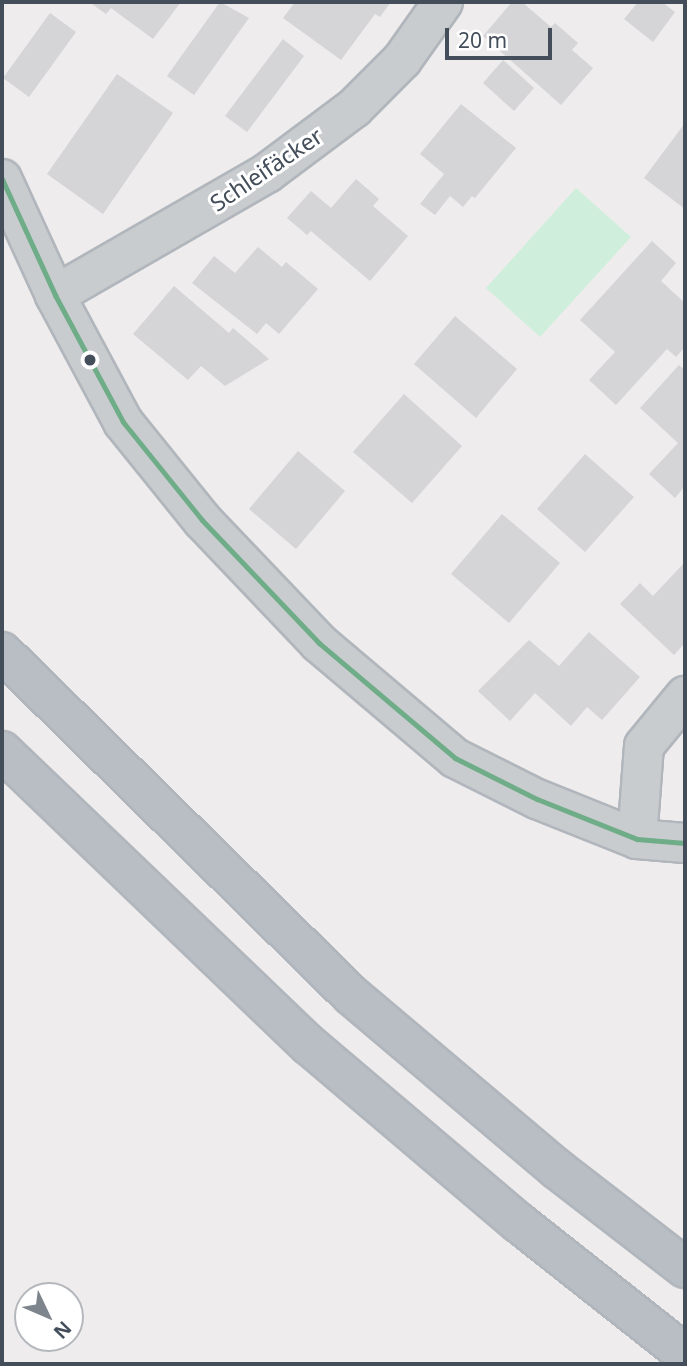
<!DOCTYPE html>
<html>
<head>
<meta charset="utf-8">
<style>
  body { margin:0 }
  #map { position:relative; width:687px; height:1366px; overflow:hidden; background:#eeecec; font-family:"Noto Sans",sans-serif }
  div>[style] { position:absolute }
  .green>* { inset:0; background:#cfefdc }
  .building>* { inset:0; background:#d5d4d7 }
  .roads { filter:drop-shadow(2px 0 #b1b6bd) drop-shadow(-2px 0 #b1b6bd) drop-shadow(0 2px #b1b6bd) drop-shadow(0 -2px #b1b6bd) }
  .minor>* { height:38px; margin:-19px; padding:0 19px; transform-origin:19px; border-radius:19px; background:#c9ccce }
  .highway>* { height:38px; margin:-19px; padding:0 19px; transform-origin:19px; border-radius:19px; background:#b8bec4 }
  .bus-1>* { height:5px; margin:-2.5px; padding:0 2.5px; transform-origin:2.5px; border-radius:2.5px; background:#6fac88 }
  .dots>* { width:19px; height:19px; translate:-50% -50%; box-sizing:border-box; border:4px solid #fff; border-radius:50% }
  span { translate:-50% -50%; white-space:nowrap; text-align:center; line-height:1.15; -webkit-text-stroke:6px #fff; paint-order:stroke }
  .street-label { font-size:23px; color:#434e5a }
  .frame { position:absolute; inset:0; border:4px solid #434e5a; pointer-events:none }
  .north { position:absolute; left:14px; top:1282px; width:70px; height:70px; box-sizing:border-box; background:#fff; border:2px solid #b4b8bd; border-radius:50%; rotate:134deg; font-size:19px; font-weight:700; line-height:28px; text-align:center; color:#434e5a }
  .north::after { content:''; display:block; margin:auto; width:24px; height:32px; background:#7f858d; clip-path:polygon(50% 0,100% 100%,50% 72%,0 100%) }
  .scale { position:absolute; left:445px; top:28px; width:107px; height:32px; box-sizing:border-box; border:4px solid #434e5a; border-top:0; padding-left:9px; font-size:21px; line-height:24px; white-space:nowrap; color:#434e5a; -webkit-text-stroke:5px #fff; paint-order:stroke }
</style>
</head>
<body>
<div id="map">
  <div class="green">
    <div style="clip-path:polygon(576px 188px,631px 237px,540px 337px,486px 288px)"></div>
  </div>
  <div class="building">
    <div style="clip-path:polygon(89px 2px,181px 2px,153px 39px,111px 8px,106px 14px)"></div>
    <div style="clip-path:polygon(220px 2px,249px 18px,194px 95px,167px 76px)"></div>
    <div style="clip-path:polygon(295px 2px,391px 2px,380px 17px,375px 14px,341px 60px,283px 18px)"></div>
    <div style="clip-path:polygon(512px 2px,522px 2px,551px 27px,555px 23px,578px 43px,572px 50px,593px 68px,561px 105px,483px 36px)"></div>
    <div style="clip-path:polygon(638px 2px,662px 2px,675px 12px,653px 42px,624px 19px)"></div>
    <div style="clip-path:polygon(50px 13px,76px 32px,29px 97px,3px 78px)"></div>
    <div style="clip-path:polygon(283px 39px,304px 56px,247px 132px,225px 116px)"></div>
    <div style="clip-path:polygon(503px 60px,534px 88px,514px 111px,483px 83px)"></div>
    <div style="clip-path:polygon(117px 74px,173px 113px,103px 214px,47px 174px)"></div>
    <div style="clip-path:polygon(461px 104px,516px 148px,475px 198px,472px 196px,463px 207px,450px 196px,435px 215px,420px 204px,444px 174px,420px 154px)"></div>
    <div style="clip-path:polygon(685px 123px,685px 209px,644px 178px)"></div>
    <div style="clip-path:polygon(356px 179px,379px 199px,373px 206px,408px 236px,370px 281px,311px 231px,307px 235px,287px 218px,311px 191px,331px 208px)"></div>
    <div style="clip-path:polygon(652px 241px,676px 263px,661px 281px,685px 303px,685px 347px,676px 357px,667px 349px,616px 405px,589px 380px,615px 352px,580px 320px)"></div>
    <div style="clip-path:polygon(258px 247px,282px 267px,286px 262px,318px 289px,279px 334px,266px 323px,257px 334px,192px 283px,214px 256px,235px 273px)"></div>
    <div style="clip-path:polygon(174px 286px,229px 333px,233px 328px,269px 359px,225px 386px,201px 366px,188px 380px,133px 334px)"></div>
    <div style="clip-path:polygon(455px 316px,517px 369px,476px 418px,414px 364px)"></div>
    <div style="clip-path:polygon(679px 365px,685px 370px,685px 486px,675px 498px,649px 474px,678px 443px,640px 408px)"></div>
    <div style="clip-path:polygon(404px 394px,462px 446px,412px 503px,353px 452px)"></div>
    <div style="clip-path:polygon(298px 451px,345px 491px,296px 549px,249px 509px)"></div>
    <div style="clip-path:polygon(585px 454px,634px 497px,585px 552px,537px 509px)"></div>
    <div style="clip-path:polygon(502px 514px,560px 563px,509px 623px,451px 574px)"></div>
    <div style="clip-path:polygon(685px 562px,685px 643px,674px 655px,620px 604px,640px 583px,653px 596px)"></div>
    <div style="clip-path:polygon(589px 632px,640px 677px,602px 720px,587px 707px,571px 726px,535px 693px,510px 721px,478px 691px,529px 640px,559px 666px)"></div>
  </div>
  <div class="roads">
    <div class="minor">
      <div style="left:2px;top:179px;width:128px;rotate:65.4deg"></div>
      <div style="left:55px;top:295px;width:144px;rotate:61.8deg"></div>
      <div style="left:123px;top:422px;width:126px;rotate:51.1deg"></div>
      <div style="left:202px;top:520px;width:170px;rotate:46.4deg"></div>
      <div style="left:319px;top:643px;width:178px;rotate:40.2deg"></div>
      <div style="left:455px;top:758px;width:92px;rotate:26.6deg"></div>
      <div style="left:537px;top:799px;width:108px;rotate:21.8deg"></div>
      <div style="left:637px;top:839px;width:48px;rotate:4.8deg"></div>
      <div style="left:55px;top:295px;width:245px;rotate:-29.9deg"></div>
      <div style="left:267px;top:173px;width:109px;rotate:-36.8deg"></div>
      <div style="left:354px;top:108px;width:68px;rotate:-45deg"></div>
      <div style="left:402px;top:60px;width:71px;rotate:-54.7deg"></div>
      <div style="left:637px;top:839px;width:93px;rotate:-85.7deg"></div>
      <div style="left:644px;top:746px;width:65px;rotate:-50.6deg"></div>
    </div>
    <div class="highway">
      <div style="left:2px;top:652px;width:489px;rotate:44.5deg"></div>
      <div style="left:351px;top:995px;width:270px;rotate:40.2deg"></div>
      <div style="left:557px;top:1169px;width:162px;rotate:37.7deg"></div>
      <div style="left:2px;top:751px;width:425px;rotate:43.8deg"></div>
      <div style="left:309px;top:1045px;width:275px;rotate:40.3deg"></div>
      <div style="left:519px;top:1223px;width:211px;rotate:38.3deg"></div>
    </div>
  </div>
  <div class="bus-1">
    <div style="left:2px;top:179px;width:128px;rotate:65.4deg"></div>
    <div style="left:55px;top:295px;width:144px;rotate:61.8deg"></div>
    <div style="left:123px;top:422px;width:126px;rotate:51.1deg"></div>
    <div style="left:202px;top:520px;width:170px;rotate:46.4deg"></div>
    <div style="left:319px;top:643px;width:178px;rotate:40.2deg"></div>
    <div style="left:455px;top:758px;width:92px;rotate:26.6deg"></div>
    <div style="left:537px;top:799px;width:108px;rotate:21.8deg"></div>
    <div style="left:637px;top:839px;width:48px;rotate:4.8deg"></div>
  </div>
  <div class="dots">
    <div style="left:90px;top:360px;background:#434e5a"></div>
  </div>
  <div class="street-label">
    <span style="left:266px;top:169px;rotate:-34deg">Schleifäcker</span>
  </div>
  <div class="frame"></div>
  <div class="north">N</div>
  <div class="scale">20 m</div>
</div>
</body>
</html>
